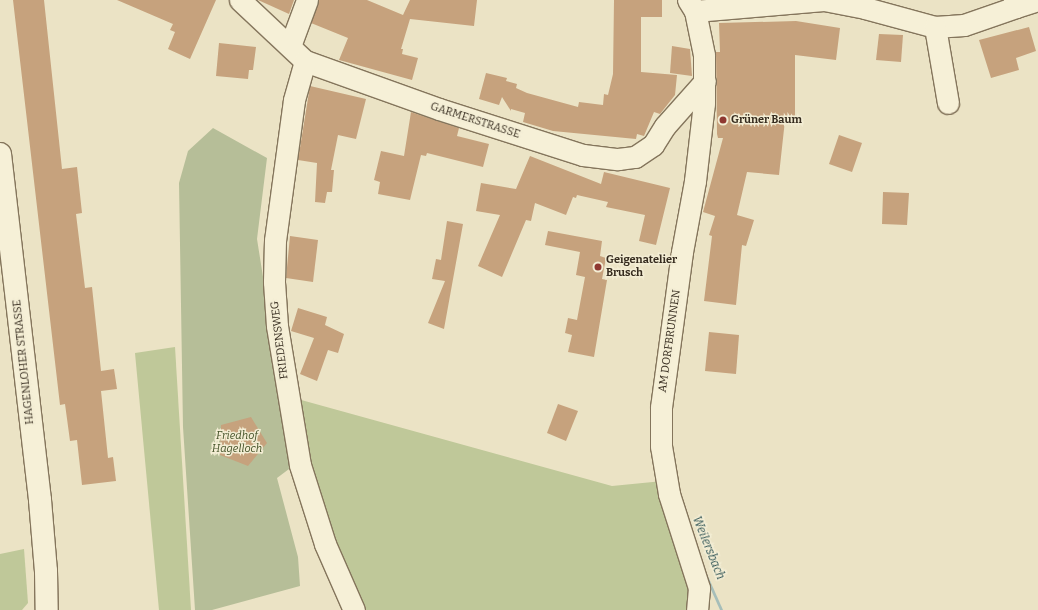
<!DOCTYPE html>
<html>
<head>
<meta charset="utf-8">
<style>
  body { margin:0 }
  #map { position:relative; width:1038px; height:610px; overflow:hidden; background:#ebe3c5; font-family:Bitter,serif }
  div>[style] { position:absolute }
  .green>* { inset:0; background:#bfc899 }
  .cemetery>* { inset:0; background:#b6be98 }
  .water>* { inset:0; background:#a6beb9 }
  .building>* { inset:0; background:#c6a27d }
  .roads { filter:drop-shadow(1px 0 #84755c) drop-shadow(-1px 0 #84755c) drop-shadow(0 1px #84755c) drop-shadow(0 -1px #84755c) }
  .minor>* { height:21px; margin:-10.5px; padding:0 10.5px; transform-origin:10.5px; border-radius:10.5px; background:#f6f0d7 }
  .tertiary>* { height:22px; margin:-11px; padding:0 11px; transform-origin:11px; border-radius:11px; background:#f6f0d7 }
  .dots>* { width:11px; height:11px; translate:-50% -50%; box-sizing:border-box; border:2px solid #f3edd4; border-radius:50% }
  span { translate:-50% -50%; white-space:nowrap; text-align:center; line-height:1.15; -webkit-text-stroke:3px #f3edd4; paint-order:stroke }
  .poi-label { font-size:11px; color:#362c1f; font-weight:700 }
  .left { translate:0 -50%; text-align:left }
  .street-label { font-size:11px; color:#362c1f }
  .park-label { font-size:11px; color:#435127; font-style:italic }
  .water-label { font-size:12px; color:#2f5354; font-style:italic }
</style>
</head>
<body>
<div id="map">
  <div class="green">
    <div style="clip-path:polygon(175px 347px,191px 610px,159px 610px,135px 353px)"></div>
    <div style="clip-path:polygon(294px 398px,612px 486px,663px 481px,696px 610px,360px 610px,329px 542px)"></div>
    <div style="clip-path:polygon(24px 549px,28px 603px,22px 610px,0 610px,0 554px)"></div>
  </div>
  <div class="cemetery">
    <div style="clip-path:polygon(213px 128px,267px 158px,257px 239px,293px 466px,277px 478px,298px 557px,300px 586px,212px 610px,195px 610px,183px 427px,179px 183px,188px 151px)"></div>
  </div>
  <div class="water">
    <div style="clip-path:polygon(696px 556px,699px 556px,723px 610px,720px 610px)"></div>
  </div>
  <div class="building">
    <div style="clip-path:polygon(13px 0,44px 0,62px 169px,77px 167px,82px 213px,76px 214px,85px 288px,92px 287px,101px 371px,114px 369px,117px 389px,101px 391px,108px 458px,113px 457px,116px 481px,82px 485px,77px 440px,70px 441px,65px 404px,60px 405px)"></div>
    <div style="clip-path:polygon(117px 0,216px 0,190px 59px,168px 49px,175px 32px,170px 30px,173px 24px)"></div>
    <div style="clip-path:polygon(258px 0,294px 0,289px 14px)"></div>
    <div style="clip-path:polygon(319px 0,367px 0,403px 15px,410px 0,477px 0,474px 26px,410px 19px,401px 49px,403px 49px,402px 54px,418px 58px,412px 80px,339px 60px,348px 38px,311px 23px)"></div>
    <div style="clip-path:polygon(614px 0,662px 0,662px 17px,641px 17px,641px 72px,677px 75px,675px 95px,660px 114px,654px 112px,644px 136px,637px 134px,636px 139px,553px 131px,523px 122px,525px 113px,511px 109px,511px 111px,502px 97px,499px 105px,479px 99px,486px 73px,507px 78px,506px 81px,517px 84px,516px 88px,527px 93px,578px 107px,579px 102px,603px 105px,604px 94px,608px 95px,613px 74px)"></div>
    <div style="clip-path:polygon(796px 21px,840px 28px,836px 60px,795px 55px,795px 117px,785px 120px,779px 175px,747px 172px,737px 215px,754px 220px,746px 246px,742px 245px,736px 305px,704px 301px,712px 236px,709px 235px,715px 216px,703px 212px,723px 138px,718px 138px,717px 134px,716px 52px,720px 52px,719px 23px)"></div>
    <div style="clip-path:polygon(1029px 27px,1036px 51px,1016px 58px,1019px 70px,991px 78px,979px 40px)"></div>
    <div style="clip-path:polygon(879px 34px,903px 35px,901px 62px,876px 60px)"></div>
    <div style="clip-path:polygon(219px 43px,256px 47px,253px 70px,249px 70px,248px 79px,216px 76px)"></div>
    <div style="clip-path:polygon(672px 46px,690px 49px,692px 76px,670px 73px)"></div>
    <div style="clip-path:polygon(310px 86px,366px 99px,356px 139px,338px 135px,331px 170px,334px 170px,332px 192px,327px 192px,325px 203px,315px 202px,317px 163px,298px 160px)"></div>
    <div style="clip-path:polygon(411px 112px,459px 128px,457px 136px,489px 144px,483px 167px,427px 153px,426px 156px,421px 155px,410px 200px,378px 194px,380px 182px,374px 180px,381px 151px,404px 156px)"></div>
    <div style="clip-path:polygon(839px 135px,862px 143px,852px 172px,829px 164px)"></div>
    <div style="clip-path:polygon(530px 156px,601px 184px,604px 172px,670px 188px,656px 245px,639px 241px,645px 215px,606px 207px,608px 202px,577px 195px,576px 198px,573px 197px,566px 215px,535px 203px,531px 221px,526px 220px,502px 277px,478px 266px,500px 215px,476px 211px,481px 183px,516px 189px)"></div>
    <div style="clip-path:polygon(883px 192px,909px 193px,907px 225px,882px 224px)"></div>
    <div style="clip-path:polygon(447px 221px,463px 224px,444px 329px,428px 323px,445px 281px,432px 279px,436px 259px,441px 260px)"></div>
    <div style="clip-path:polygon(548px 231px,602px 241px,600px 256px,606px 258px,602px 279px,607px 280px,594px 357px,568px 352px,572px 335px,565px 333px,568px 318px,577px 320px,585px 277px,576px 275px,580px 252px,545px 245px)"></div>
    <div style="clip-path:polygon(290px 236px,318px 240px,313px 282px,286px 278px)"></div>
    <div style="clip-path:polygon(298px 308px,327px 317px,325px 325px,344px 334px,338px 353px,328px 350px,317px 381px,300px 374px,314px 338px,291px 331px)"></div>
    <div style="clip-path:polygon(709px 332px,739px 335px,736px 374px,705px 371px)"></div>
    <div style="clip-path:polygon(558px 404px,578px 411px,566px 441px,547px 433px)"></div>
    <div style="clip-path:polygon(251px 417px,267px 443px,248px 466px,220px 455px,221px 425px)"></div>
  </div>
  <div class="roads">
    <div class="minor">
      <div style="left:240px;top:0;width:89px;rotate:43.2deg"></div>
      <div style="left:305px;top:61px;width:142px;rotate:19.7deg"></div>
      <div style="left:439px;top:109px;width:151px;rotate:17.7deg"></div>
      <div style="left:583px;top:155px;width:35px;rotate:7deg"></div>
      <div style="left:618px;top:159px;width:17px;rotate:-7deg"></div>
      <div style="left:635px;top:157px;width:22px;rotate:-34deg"></div>
      <div style="left:653px;top:145px;width:22px;rotate:-58deg"></div>
      <div style="left:665px;top:126px;width:60px;rotate:-48.4deg"></div>
      <div style="left:688px;top:0;width:13px;rotate:58deg"></div>
      <div style="left:695px;top:11px;width:45px;rotate:78.4deg"></div>
      <div style="left:704px;top:55px;width:48px;rotate:90deg"></div>
      <div style="left:704px;top:103px;width:79px;rotate:96.6deg"></div>
      <div style="left:695px;top:181px;width:72px;rotate:100.4deg"></div>
      <div style="left:682px;top:252px;width:156px;rotate:97.7deg"></div>
      <div style="left:661px;top:407px;width:39px;rotate:90deg"></div>
      <div style="left:661px;top:446px;width:49px;rotate:80.5deg"></div>
      <div style="left:669px;top:494px;width:99px;rotate:72.3deg"></div>
      <div style="left:699px;top:588px;width:22px;rotate:95deg"></div>
      <div style="left:1016px;top:7px;width:23px;rotate:-18deg"></div>
      <div style="left:695px;top:11px;width:129px;rotate:-4.9deg"></div>
      <div style="left:824px;top:0;width:42px;rotate:11deg"></div>
      <div style="left:865px;top:8px;width:73px;rotate:15.2deg"></div>
      <div style="left:935px;top:27px;width:29px;rotate:-4deg"></div>
      <div style="left:964px;top:25px;width:55px;rotate:-19.1deg"></div>
      <div style="left:1016px;top:7px;width:7px;rotate:-106deg"></div>
      <div style="left:935px;top:27px;width:77px;rotate:80.3deg"></div>
      <div style="left:290px;top:46px;width:49px;rotate:-69.7deg"></div>
      <div style="left:305px;top:61px;width:41px;rotate:105.8deg"></div>
      <div style="left:294px;top:100px;width:141px;rotate:97.7deg"></div>
      <div style="left:275px;top:240px;width:42px;rotate:91.4deg"></div>
      <div style="left:274px;top:282px;width:44px;rotate:86.1deg"></div>
      <div style="left:277px;top:326px;width:141px;rotate:80.6deg"></div>
      <div style="left:300px;top:465px;width:83px;rotate:72.4deg"></div>
      <div style="left:325px;top:544px;width:72px;rotate:66.3deg"></div>
    </div>
    <div class="tertiary">
      <div style="left:0;top:154px;width:348px;rotate:83.4deg"></div>
      <div style="left:40px;top:500px;width:71px;rotate:85.2deg"></div>
      <div style="left:46px;top:571px;width:39px;rotate:89deg"></div>
    </div>
  </div>
  <div class="dots">
    <div style="left:723px;top:120px;background:#8f3831"></div>
    <div style="left:598px;top:267px;background:#8f3831"></div>
  </div>
  <div class="poi-label">
    <span class="left" style="left:731px;top:120px">Grüner Baum</span>
    <span class="left" style="left:606px;top:267px">Geigenatelier<br>Brusch</span>
  </div>
  <div class="street-label">
    <span style="left:475px;top:121px;rotate:18deg">GARMERSTRASSE</span>
    <span style="left:280px;top:340px;rotate:-97deg">FRIEDENSWEG</span>
    <span style="left:670px;top:341px;rotate:-82deg">AM DORFBRUNNEN</span>
    <span style="left:24px;top:362px;rotate:-96deg">HAGENLOHER STRASSE</span>
  </div>
  <div class="park-label">
    <span style="left:237px;top:443px">Friedhof<br>Hagelloch</span>
  </div>
  <div class="water-label">
    <span style="left:708px;top:548px;rotate:68deg">Weilersbach</span>
  </div>
</div>
</body>
</html>
